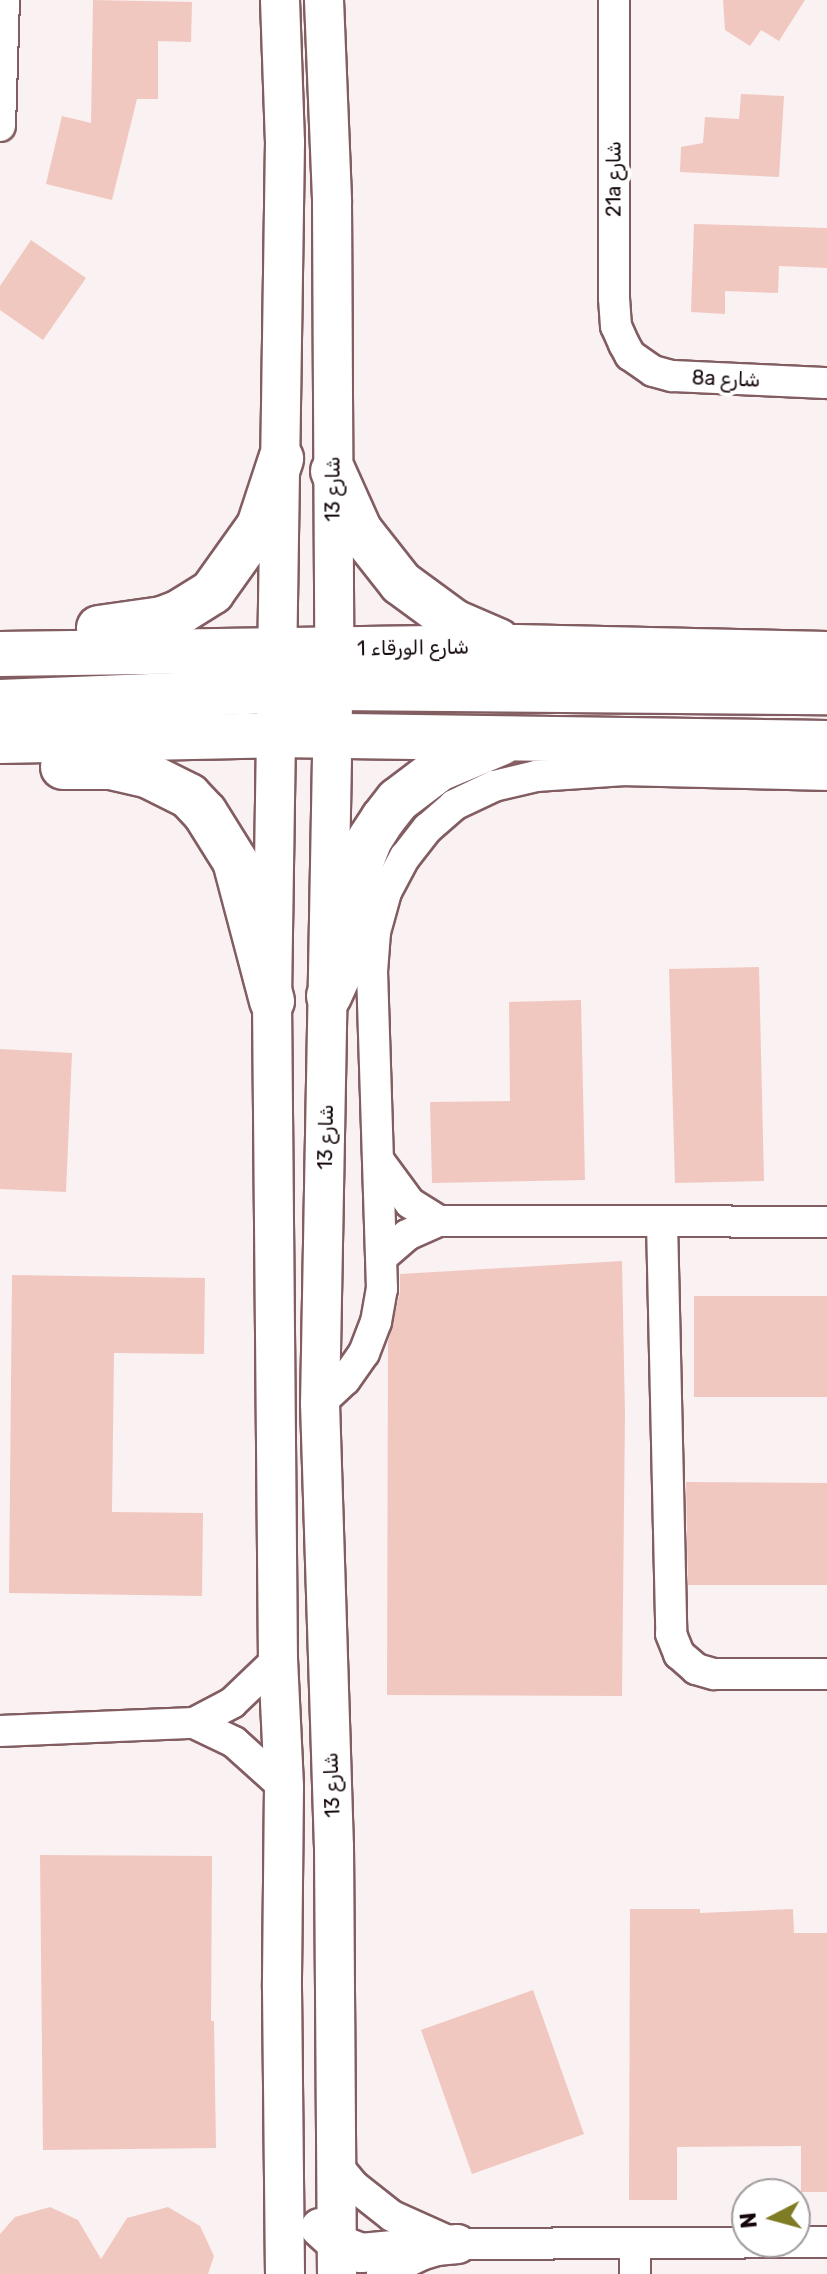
<!DOCTYPE html>
<html>
<head>
<meta charset="utf-8">
<style>
  body { margin:0 }
  #map { position:relative; width:827px; height:2274px; overflow:hidden; background:#faf1f2; font-family:Rubik,"Noto Naskh Arabic",sans-serif }
  div>[style] { position:absolute }
  .building>* { inset:0; background:#f1c8c0 }
  .roads { filter:drop-shadow(2px 0 #825d61) drop-shadow(-2px 0 #825d61) drop-shadow(0 2px #825d61) drop-shadow(0 -2px #825d61) }
  .minor>* { height:30px; margin:-15px; padding:0 15px; transform-origin:15px; border-radius:15px; background:#fff }
  .tertiary>* { height:38px; margin:-19px; padding:0 19px; transform-origin:19px; border-radius:19px; background:#fff }
  .secondary>* { height:44px; margin:-22px; padding:0 22px; transform-origin:22px; border-radius:22px; background:#fff }
  span { translate:-50% -50%; white-space:nowrap; text-align:center; line-height:1.15; -webkit-text-stroke:8px #fff; paint-order:stroke }
  .street-label { font-size:20px; color:#140709 }
  .north { position:absolute; left:731px; top:2178px; width:80px; height:80px; box-sizing:border-box; background:#fff; border:2px solid #a19c9d; border-radius:50%; rotate:264deg; font-size:22px; font-weight:700; line-height:32px; text-align:center; color:#140709 }
  .north::after { content:''; display:block; margin:auto; width:28px; height:36px; background:#7f7c24; clip-path:polygon(50% 0,100% 100%,50% 72%,0 100%) }
</style>
</head>
<body>
<div id="map">
  <div class="building">
    <div style="clip-path:polygon(93px 0,192px 2px,191px 42px,158px 41px,158px 99px,137px 99px,112px 200px,46px 184px,62px 116px,91px 123px)"></div>
    <div style="clip-path:polygon(723px 0,805px 0,779px 41px,761px 30px,750px 46px,725px 30px)"></div>
    <div style="clip-path:polygon(741px 94px,784px 96px,779px 177px,680px 172px,681px 147px,703px 143px,705px 117px,739px 119px)"></div>
    <div style="clip-path:polygon(694px 224px,827px 228px,827px 268px,779px 266px,778px 293px,725px 291px,725px 314px,691px 312px)"></div>
    <div style="clip-path:polygon(31px 240px,86px 278px,43px 340px,0 310px,0 286px)"></div>
    <div style="clip-path:polygon(759px 967px,764px 1181px,675px 1183px,669px 969px)"></div>
    <div style="clip-path:polygon(581px 1000px,585px 1180px,432px 1183px,430px 1102px,510px 1101px,509px 1002px)"></div>
    <div style="clip-path:polygon(0 1049px,72px 1053px,66px 1192px,0 1189px)"></div>
    <div style="clip-path:polygon(622px 1261px,625px 1414px,622px 1696px,387px 1695px,388px 1342px,400px 1292px,400px 1274px)"></div>
    <div style="clip-path:polygon(12px 1275px,205px 1278px,204px 1354px,114px 1353px,112px 1512px,203px 1513px,202px 1596px,9px 1593px)"></div>
    <div style="clip-path:polygon(694px 1296px,827px 1296px,827px 1397px,694px 1397px)"></div>
    <div style="clip-path:polygon(686px 1482px,827px 1483px,827px 1585px,688px 1585px)"></div>
    <div style="clip-path:polygon(40px 1855px,212px 1856px,211px 2021px,214px 2021px,216px 2148px,43px 2150px)"></div>
    <div style="clip-path:polygon(630px 1909px,700px 1909px,700px 1913px,793px 1909px,794px 1933px,827px 1933px,827px 2192px,801px 2192px,801px 2146px,677px 2147px,677px 2200px,629px 2200px)"></div>
    <div style="clip-path:polygon(533px 1990px,584px 2134px,472px 2174px,421px 2030px)"></div>
    <div style="clip-path:polygon(50px 2207px,78px 2220px,101px 2259px,127px 2218px,168px 2207px,200px 2226px,214px 2256px,208px 2274px,0 2274px,0 2234px,15px 2217px)"></div>
  </div>
  <div class="roads">
    <div class="minor">
      <div style="left:614px;top:0;width:298px;rotate:90deg"></div>
      <div style="left:614px;top:298px;width:28px;rotate:86deg"></div>
      <div style="left:616px;top:326px;width:20px;rotate:66deg"></div>
      <div style="left:624px;top:344px;width:13px;rotate:61deg"></div>
      <div style="left:630px;top:355px;width:28px;rotate:35deg"></div>
      <div style="left:653px;top:371px;width:20px;rotate:15deg"></div>
      <div style="left:672px;top:376px;width:155px;rotate:2.6deg"></div>
      <div style="left:0;top:126px;width:126px;rotate:-88.2deg"></div>
      <div style="left:379px;top:1161px;width:52px;rotate:53.6deg"></div>
      <div style="left:410px;top:1203px;width:34px;rotate:32deg"></div>
      <div style="left:662px;top:1222px;width:412px;rotate:88.7deg"></div>
      <div style="left:671px;top:1634px;width:22px;rotate:68deg"></div>
      <div style="left:679px;top:1654px;width:23px;rotate:41deg"></div>
      <div style="left:696px;top:1669px;width:19px;rotate:16deg"></div>
      <div style="left:714px;top:1674px;width:113px"></div>
      <div style="left:382px;top:1257px;width:33px;rotate:-41deg"></div>
      <div style="left:407px;top:1235px;width:35px;rotate:-24deg"></div>
      <div style="left:439px;top:1221px;width:388px;rotate:0.1deg"></div>
      <div style="left:320px;top:1403px;width:34px;rotate:-43deg"></div>
      <div style="left:345px;top:1380px;width:33px;rotate:-55deg"></div>
      <div style="left:364px;top:1353px;width:33px;rotate:-69deg"></div>
      <div style="left:376px;top:1322px;width:34px;rotate:-80deg"></div>
      <div style="left:382px;top:1289px;width:317px;rotate:-91.8deg"></div>
      <div style="left:372px;top:972px;width:40px;rotate:-85.7deg"></div>
      <div style="left:375px;top:932px;width:41px;rotate:-74.6deg"></div>
      <div style="left:386px;top:892px;width:40px;rotate:-62deg"></div>
      <div style="left:405px;top:857px;width:37px;rotate:-52deg"></div>
      <div style="left:428px;top:828px;width:35px;rotate:-41deg"></div>
      <div style="left:454px;top:805px;width:44px;rotate:-25.4deg"></div>
      <div style="left:494px;top:786px;width:43px;rotate:-13.4deg"></div>
      <div style="left:536px;top:776px;width:89px;rotate:-3.9deg"></div>
      <div style="left:625px;top:770px;width:202px;rotate:1.4deg"></div>
      <div style="left:194px;top:1723px;width:44px;rotate:25.4deg"></div>
      <div style="left:234px;top:1742px;width:67px;rotate:42deg"></div>
      <div style="left:0;top:1731px;width:194px;rotate:-2.4deg"></div>
      <div style="left:194px;top:1723px;width:43px;rotate:-27.8deg"></div>
      <div style="left:232px;top:1703px;width:64px;rotate:-43.7deg"></div>
      <div style="left:338px;top:2167px;width:25px;rotate:50deg"></div>
      <div style="left:354px;top:2186px;width:48px;rotate:38.3deg"></div>
      <div style="left:392px;top:2216px;width:66px;rotate:24.2deg"></div>
      <div style="left:634px;top:2243px;width:31px;rotate:88deg"></div>
      <div style="left:382px;top:2274px;width:43px;rotate:-26deg"></div>
      <div style="left:421px;top:2255px;width:39px;rotate:-17deg"></div>
      <div style="left:458px;top:2244px;width:369px;rotate:-0.3deg"></div>
    </div>
    <div class="tertiary">
      <div style="left:280px;top:0;width:142px;rotate:88deg"></div>
      <div style="left:285px;top:142px;width:859px;rotate:90.87deg"></div>
      <div style="left:272px;top:1001px;width:658px;rotate:89.48deg"></div>
      <div style="left:278px;top:1659px;width:128px;rotate:87.3deg"></div>
      <div style="left:284px;top:1787px;width:201px;rotate:90.6deg"></div>
      <div style="left:282px;top:1988px;width:286px;rotate:89.4deg"></div>
      <div style="left:324px;top:0;width:203px;rotate:87.7deg"></div>
      <div style="left:332px;top:203px;width:446px;rotate:89.7deg"></div>
      <div style="left:334px;top:649px;width:754px;rotate:91.06deg"></div>
      <div style="left:320px;top:1403px;width:443px;rotate:88.2deg"></div>
      <div style="left:334px;top:1846px;width:428px;rotate:89.6deg"></div>
      <div style="left:320px;top:2228px;width:24px;rotate:42deg"></div>
      <div style="left:338px;top:2244px;width:25px;rotate:21deg"></div>
      <div style="left:361px;top:2253px;width:97px;rotate:-5.3deg"></div>
    </div>
    <div class="secondary">
      <div style="left:333px;top:471px;width:66px;rotate:65.8deg"></div>
      <div style="left:360px;top:531px;width:66px;rotate:51.7deg"></div>
      <div style="left:401px;top:583px;width:66px;rotate:36.3deg"></div>
      <div style="left:454px;top:622px;width:48px;rotate:23.4deg"></div>
      <div style="left:99px;top:628px;width:64px;rotate:-8.1deg"></div>
      <div style="left:162px;top:619px;width:19px;rotate:-21deg"></div>
      <div style="left:180px;top:612px;width:38px;rotate:-32deg"></div>
      <div style="left:212px;top:592px;width:81px;rotate:-54.5deg"></div>
      <div style="left:259px;top:526px;width:71px;rotate:-71.8deg"></div>
      <div style="left:0;top:654px;width:515px;rotate:-0.78deg"></div>
      <div style="left:515px;top:647px;width:312px;rotate:1.3deg"></div>
      <div style="left:0;top:702px;width:277px;rotate:-2.3deg"></div>
      <div style="left:277px;top:691px;width:25px;rotate:-12deg"></div>
      <div style="left:301px;top:686px;width:28px;rotate:-39deg"></div>
      <div style="left:276px;top:735px;width:38px;rotate:-51deg"></div>
      <div style="left:300px;top:705px;width:37px;rotate:-27deg"></div>
      <div style="left:333px;top:688px;width:494px;rotate:0.5deg"></div>
      <div style="left:0;top:741px;width:276px;rotate:-1.2deg"></div>
      <div style="left:276px;top:735px;width:551px;rotate:0.83deg"></div>
      <div style="left:63px;top:767px;width:48px"></div>
      <div style="left:111px;top:767px;width:37px;rotate:13deg"></div>
      <div style="left:147px;top:775px;width:47px;rotate:26.6deg"></div>
      <div style="left:189px;top:796px;width:23px;rotate:47deg"></div>
      <div style="left:205px;top:813px;width:57px;rotate:58deg"></div>
      <div style="left:235px;top:861px;width:145px;rotate:75.2deg"></div>
      <div style="left:329px;top:996px;width:41px;rotate:-65.3deg"></div>
      <div style="left:346px;top:959px;width:76px;rotate:-84.7deg"></div>
      <div style="left:353px;top:883px;width:47px;rotate:-68.9deg"></div>
      <div style="left:370px;top:839px;width:24px;rotate:-57deg"></div>
      <div style="left:383px;top:819px;width:24px;rotate:-52deg"></div>
      <div style="left:398px;top:800px;width:51px;rotate:-37.1deg"></div>
      <div style="left:439px;top:769px;width:67px;rotate:-22.8deg"></div>
    </div>
  </div>
  <div class="street-label">
    <span style="left:614px;top:179px;rotate:-90deg">21a شارع</span>
    <span style="left:726px;top:379px;rotate:2deg">8a شارع</span>
    <span style="left:333px;top:489px;rotate:-90deg">شارع 13</span>
    <span style="left:413px;top:648px;rotate:-1deg">شارع الورقاء 1</span>
    <span style="left:326px;top:1137px;rotate:-89deg">شارع 13</span>
    <span style="left:332px;top:1785px;rotate:-92deg">شارع 13</span>
  </div>
  <div class="north">N</div>
</div>
</body>
</html>
